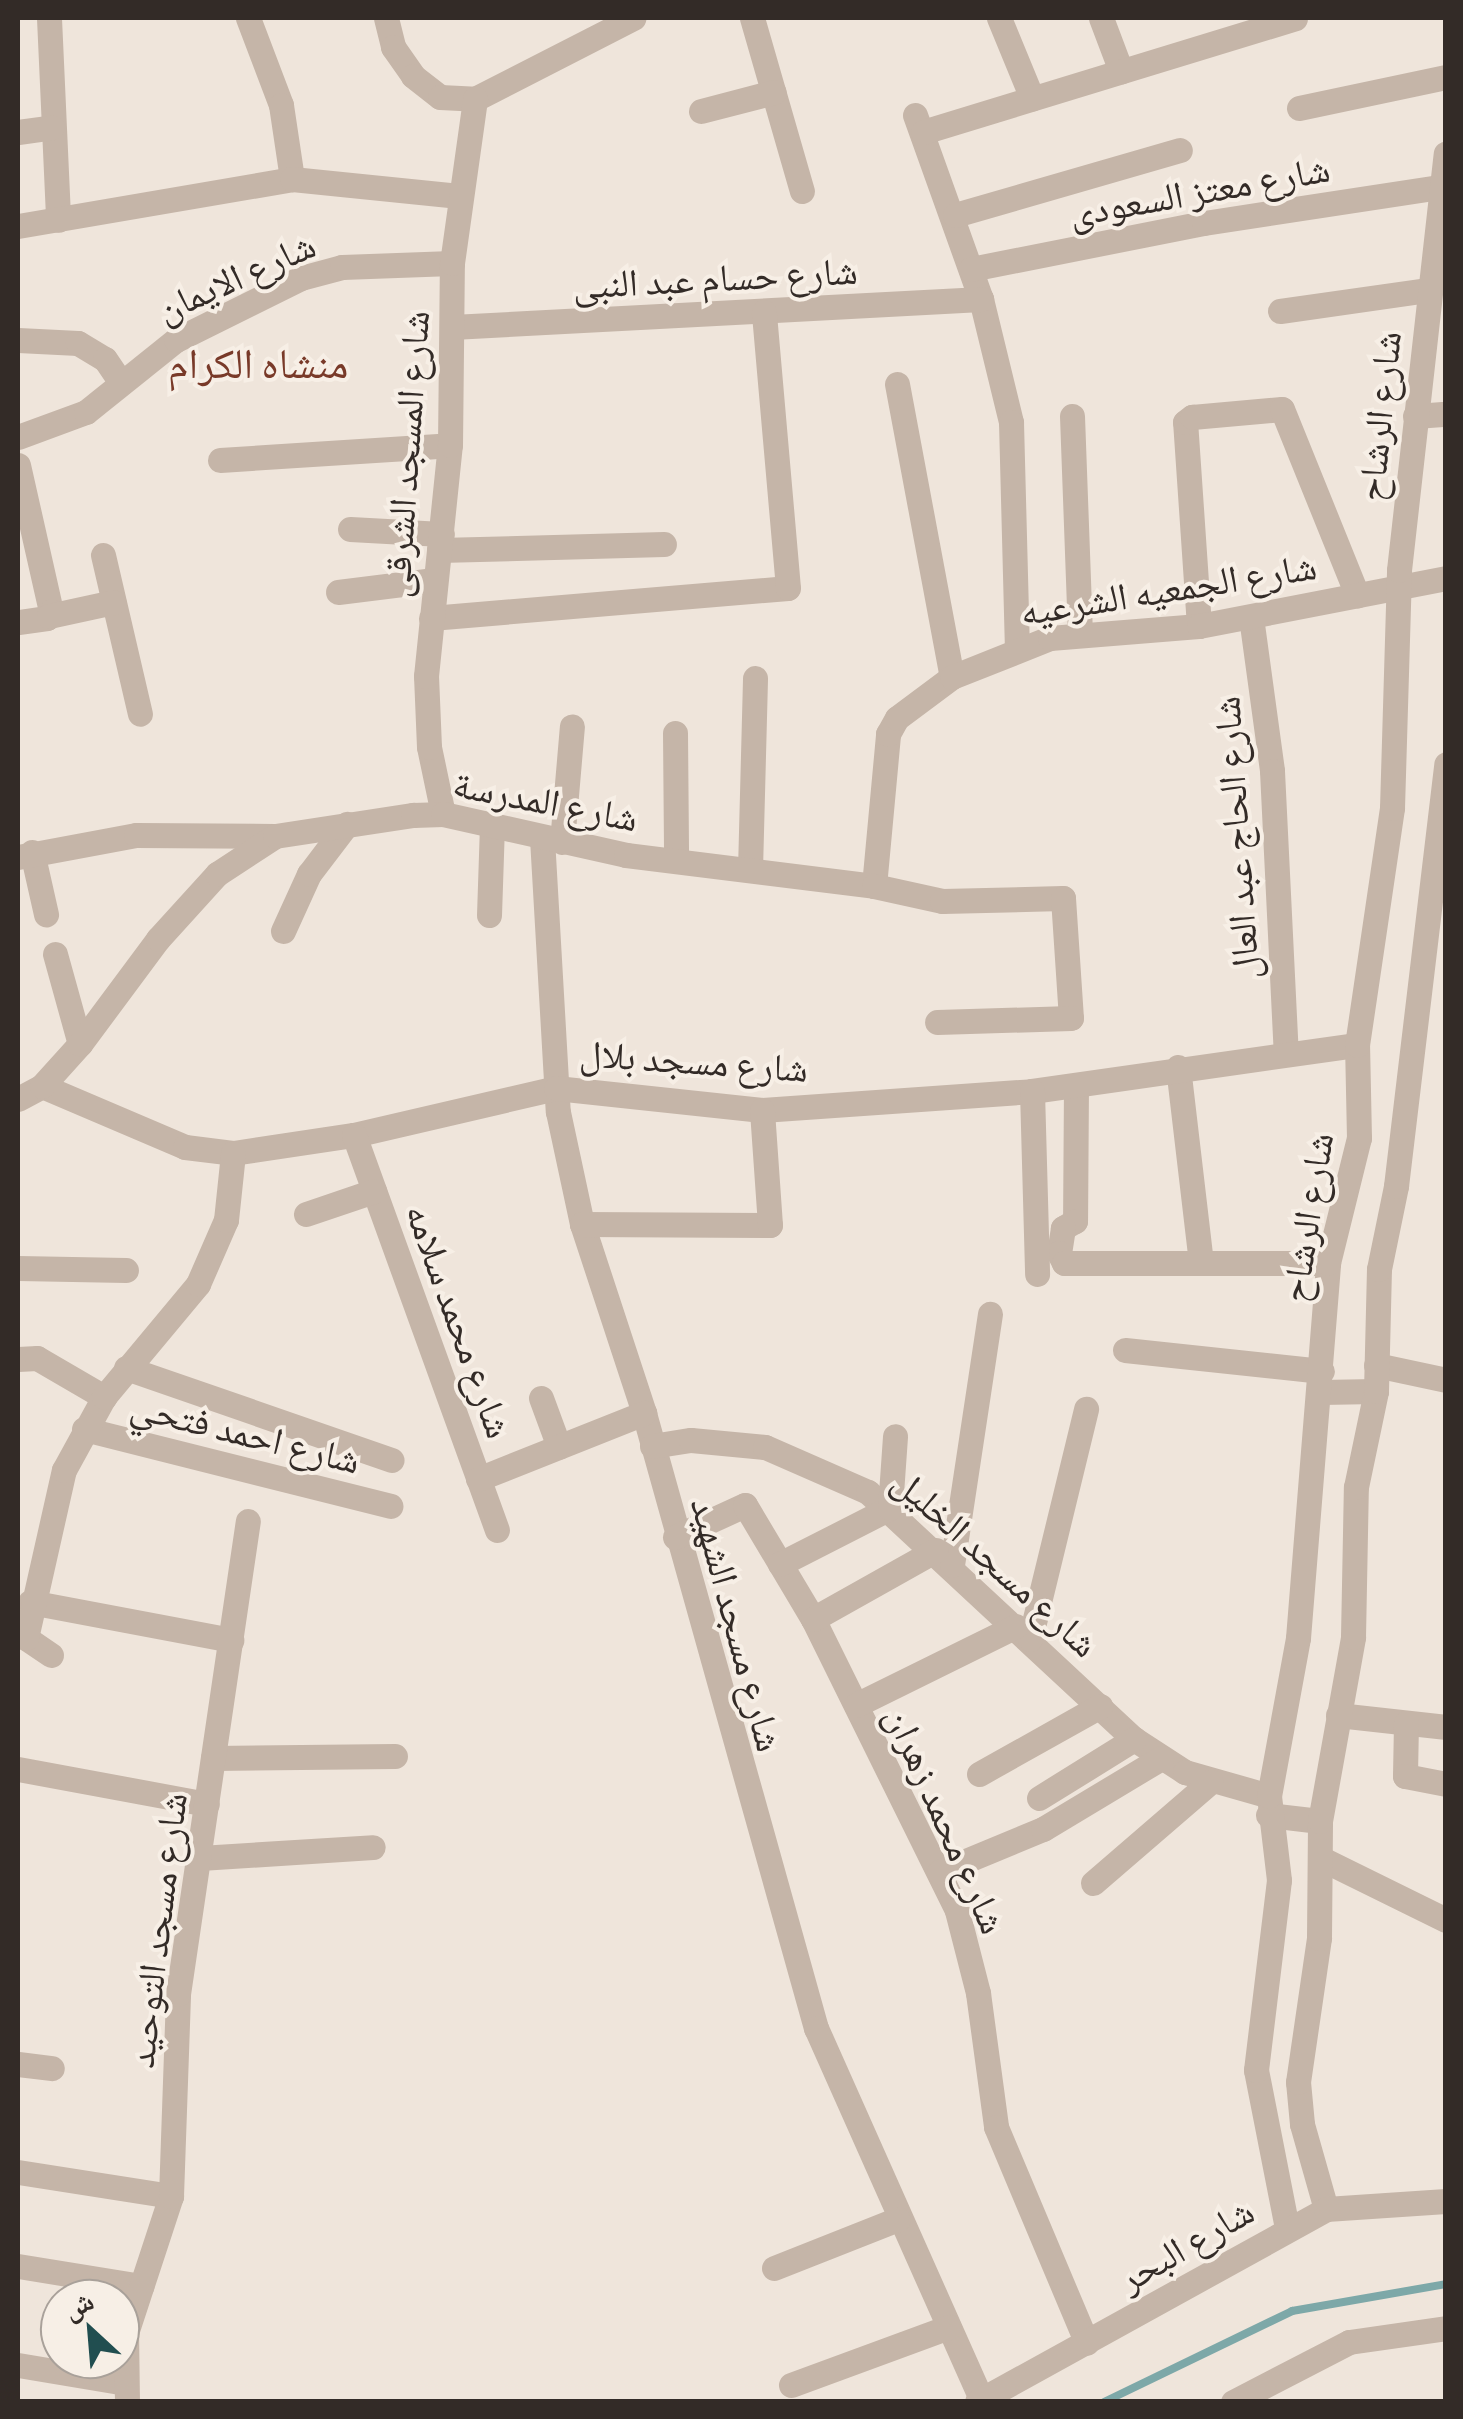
<!DOCTYPE html>
<html>
<head>
<meta charset="utf-8">
<style>
  body { margin:0 }
  #map { position:relative; width:1463px; height:2419px; overflow:hidden; background:#efe5db; font-family:Commissioner,"Noto Naskh Arabic",sans-serif }
  div>[style] { position:absolute }
  .stream>* { height:8px; margin:-4px; padding:0 4px; transform-origin:4px; border-radius:4px; background:#7da8a8 }
  .minor>* { height:25px; margin:-12.5px; padding:0 12.5px; transform-origin:12.5px; border-radius:12.5px; background:#c5b5a8 }
  span { translate:-50% -50%; white-space:nowrap; text-align:center; line-height:1.15; -webkit-text-stroke:8px #f7efe6; paint-order:stroke }
  .street-label { font-size:38px; color:#332b27 }
  .quarter-label { font-size:42px; color:#793a29 }
  .frame { position:absolute; inset:0; border:20px solid #332b27; pointer-events:none }
  .north { position:absolute; left:40px; top:2279px; width:100px; height:100px; box-sizing:border-box; background:#f7efe6; border:2px solid #a9a19a; border-radius:50%; rotate:334deg; font-size:28px; font-weight:700; line-height:40px; text-align:center; color:#332b27 }
  .north::after { content:''; display:block; margin:auto; width:35px; height:45px; background:#214e50; clip-path:polygon(50% 0,100% 100%,50% 72%,0 100%) }
</style>
</head>
<body>
<div id="map">
  <div class="stream">
    <div style="left:1104px;top:2402px;width:209px;rotate:-25.8deg"></div>
    <div style="left:1292px;top:2311px;width:156px;rotate:-9.9deg"></div>
  </div>
  <div class="minor">
    <div style="left:49px;top:18px;width:202px;rotate:87.4deg"></div>
    <div style="left:248px;top:18px;width:93px;rotate:69.2deg"></div>
    <div style="left:281px;top:105px;width:75px;rotate:81.5deg"></div>
    <div style="left:386px;top:18px;width:30px;rotate:76deg"></div>
    <div style="left:393px;top:47px;width:35px;rotate:55deg"></div>
    <div style="left:413px;top:76px;width:34px;rotate:38deg"></div>
    <div style="left:440px;top:97px;width:35px;rotate:3deg"></div>
    <div style="left:752px;top:18px;width:180px;rotate:73.9deg"></div>
    <div style="left:999px;top:18px;width:87px;rotate:67.6deg"></div>
    <div style="left:1101px;top:18px;width:57px;rotate:69.3deg"></div>
    <div style="left:475px;top:99px;width:178px;rotate:-27.1deg"></div>
    <div style="left:1299px;top:108px;width:150px;rotate:-11.9deg"></div>
    <div style="left:701px;top:111px;width:75px;rotate:-14.6deg"></div>
    <div style="left:915px;top:115px;width:195px;rotate:70.3deg"></div>
    <div style="left:981px;top:299px;width:127px;rotate:76.3deg"></div>
    <div style="left:1011px;top:422px;width:224px;rotate:88.5deg"></div>
    <div style="left:18px;top:132px;width:34px;rotate:-8deg"></div>
    <div style="left:923px;top:132px;width:389px;rotate:-17deg"></div>
    <div style="left:955px;top:215px;width:234px;rotate:-16.1deg"></div>
    <div style="left:18px;top:226px;width:278px;rotate:-9.7deg"></div>
    <div style="left:292px;top:179px;width:168px;rotate:5.8deg"></div>
    <div style="left:971px;top:269px;width:237px;rotate:-11.2deg"></div>
    <div style="left:1204px;top:223px;width:239px;rotate:-8.7deg"></div>
    <div style="left:1280px;top:311px;width:148px;rotate:-8.1deg"></div>
    <div style="left:452px;top:327px;width:530px;rotate:-3.03deg"></div>
    <div style="left:18px;top:340px;width:60px;rotate:2.9deg"></div>
    <div style="left:78px;top:343px;width:31px;rotate:31deg"></div>
    <div style="left:105px;top:359px;width:29px;rotate:56deg"></div>
    <div style="left:897px;top:384px;width:298px;rotate:79.4deg"></div>
    <div style="left:1072px;top:416px;width:218px;rotate:87.9deg"></div>
    <div style="left:1415px;top:416px;width:31px;rotate:-4deg"></div>
    <div style="left:18px;top:437px;width:72px;rotate:-20.2deg"></div>
    <div style="left:86px;top:412px;width:115px;rotate:-38.7deg"></div>
    <div style="left:176px;top:340px;width:140px;rotate:-26.4deg"></div>
    <div style="left:301px;top:278px;width:42px;rotate:-15deg"></div>
    <div style="left:342px;top:267px;width:110px;rotate:-2.1deg"></div>
    <div style="left:220px;top:460px;width:230px;rotate:-3.7deg"></div>
    <div style="left:18px;top:465px;width:150px;rotate:77.3deg"></div>
    <div style="left:51px;top:611px;width:8px;rotate:120deg"></div>
    <div style="left:47px;top:618px;width:29px;rotate:172deg"></div>
    <div style="left:350px;top:529px;width:92px;rotate:3.1deg"></div>
    <div style="left:439px;top:550px;width:225px;rotate:-1.5deg"></div>
    <div style="left:103px;top:555px;width:163px;rotate:76.9deg"></div>
    <div style="left:338px;top:592px;width:97px;rotate:-7.1deg"></div>
    <div style="left:49px;top:616px;width:66px;rotate:-12.2deg"></div>
    <div style="left:1251px;top:617px;width:155px;rotate:82.2deg"></div>
    <div style="left:1272px;top:771px;width:282px;rotate:87.2deg"></div>
    <div style="left:431px;top:618px;width:358px;rotate:-4.8deg"></div>
    <div style="left:788px;top:588px;width:277px;rotate:-95deg"></div>
    <div style="left:1199px;top:626px;width:204px;rotate:-93.9deg"></div>
    <div style="left:1185px;top:422px;width:9px;rotate:-36deg"></div>
    <div style="left:1192px;top:417px;width:90px;rotate:-5.1deg"></div>
    <div style="left:1282px;top:409px;width:201px;rotate:68deg"></div>
    <div style="left:675px;top:733px;width:127px;rotate:89.5deg"></div>
    <div style="left:443px;top:814px;width:68px;rotate:-101.8deg"></div>
    <div style="left:429px;top:747px;width:71px;rotate:-92.4deg"></div>
    <div style="left:426px;top:676px;width:232px;rotate:-84.1deg"></div>
    <div style="left:450px;top:445px;width:182px;rotate:-89.4deg"></div>
    <div style="left:452px;top:263px;width:166px;rotate:-82deg"></div>
    <div style="left:542px;top:838px;width:274px;rotate:86.7deg"></div>
    <div style="left:558px;top:1112px;width:115px;rotate:77.9deg"></div>
    <div style="left:582px;top:1224px;width:199px;rotate:71.8deg"></div>
    <div style="left:644px;top:1413px;width:639px;rotate:74.38deg"></div>
    <div style="left:816px;top:2028px;width:407px;rotate:66deg"></div>
    <div style="left:562px;top:842px;width:116px;rotate:-85.1deg"></div>
    <div style="left:32px;top:852px;width:64px;rotate:77.3deg"></div>
    <div style="left:18px;top:857px;width:120px;rotate:-10.6deg"></div>
    <div style="left:136px;top:835px;width:139px;rotate:0.4deg"></div>
    <div style="left:750px;top:870px;width:192px;rotate:-88.5deg"></div>
    <div style="left:874px;top:886px;width:153px;rotate:-84.7deg"></div>
    <div style="left:888px;top:734px;width:18px;rotate:-61deg"></div>
    <div style="left:897px;top:718px;width:69px;rotate:-36.7deg"></div>
    <div style="left:952px;top:677px;width:105px;rotate:-21.7deg"></div>
    <div style="left:1050px;top:638px;width:149px;rotate:-4.6deg"></div>
    <div style="left:1199px;top:626px;width:252px;rotate:-11deg"></div>
    <div style="left:489px;top:915px;width:89px;rotate:-88.1deg"></div>
    <div style="left:283px;top:931px;width:63px;rotate:-65.5deg"></div>
    <div style="left:309px;top:874px;width:63px;rotate:-52.8deg"></div>
    <div style="left:55px;top:954px;width:93px;rotate:74.5deg"></div>
    <div style="left:1178px;top:1067px;width:197px;rotate:83.3deg"></div>
    <div style="left:1076px;top:1085px;width:136px;rotate:90.4deg"></div>
    <div style="left:1075px;top:1221px;width:14px;rotate:150deg"></div>
    <div style="left:1063px;top:1228px;width:25px;rotate:99deg"></div>
    <div style="left:1059px;top:1253px;width:11px;rotate:63deg"></div>
    <div style="left:1064px;top:1263px;width:264px"></div>
    <div style="left:42px;top:1086px;width:155px;rotate:23.1deg"></div>
    <div style="left:185px;top:1147px;width:48px;rotate:7.1deg"></div>
    <div style="left:233px;top:1153px;width:122px;rotate:-8.5deg"></div>
    <div style="left:354px;top:1135px;width:207px;rotate:-13.1deg"></div>
    <div style="left:556px;top:1088px;width:207px;rotate:6.1deg"></div>
    <div style="left:762px;top:1110px;width:271px;rotate:-4deg"></div>
    <div style="left:1032px;top:1091px;width:328px;rotate:-8.1deg"></div>
    <div style="left:1032px;top:1091px;width:183px;rotate:88.4deg"></div>
    <div style="left:18px;top:1099px;width:27px;rotate:-28deg"></div>
    <div style="left:42px;top:1086px;width:57px;rotate:-47.9deg"></div>
    <div style="left:80px;top:1044px;width:131px;rotate:-53.4deg"></div>
    <div style="left:158px;top:939px;width:88px;rotate:-47.8deg"></div>
    <div style="left:217px;top:874px;width:69px;rotate:-33.2deg"></div>
    <div style="left:275px;top:836px;width:140px;rotate:-8.7deg"></div>
    <div style="left:413px;top:815px;width:30px;rotate:-2deg"></div>
    <div style="left:443px;top:814px;width:188px;rotate:12.6deg"></div>
    <div style="left:626px;top:855px;width:250px;rotate:7.1deg"></div>
    <div style="left:874px;top:886px;width:70px;rotate:12.4deg"></div>
    <div style="left:942px;top:901px;width:121px;rotate:-1.4deg"></div>
    <div style="left:1063px;top:898px;width:120px;rotate:86.2deg"></div>
    <div style="left:1071px;top:1018px;width:134px;rotate:178.3deg"></div>
    <div style="left:354px;top:1135px;width:420px;rotate:70.1deg"></div>
    <div style="left:306px;top:1214px;width:72px;rotate:-18.7deg"></div>
    <div style="left:582px;top:1224px;width:188px;rotate:0.3deg"></div>
    <div style="left:770px;top:1225px;width:115px;rotate:-94deg"></div>
    <div style="left:18px;top:1268px;width:108px;rotate:1.1deg"></div>
    <div style="left:1125px;top:1350px;width:198px;rotate:6.1deg"></div>
    <div style="left:18px;top:1359px;width:19px;rotate:-3deg"></div>
    <div style="left:37px;top:1358px;width:78px;rotate:30.2deg"></div>
    <div style="left:1376px;top:1365px;width:72px;rotate:12.1deg"></div>
    <div style="left:126px;top:1368px;width:281px;rotate:19.1deg"></div>
    <div style="left:1321px;top:1392px;width:55px;rotate:-1deg"></div>
    <div style="left:541px;top:1398px;width:52px;rotate:69.8deg"></div>
    <div style="left:84px;top:1429px;width:316px;rotate:14.1deg"></div>
    <div style="left:652px;top:1446px;width:39px;rotate:-9deg"></div>
    <div style="left:691px;top:1440px;width:74px;rotate:5.4deg"></div>
    <div style="left:765px;top:1447px;width:112px;rotate:23.6deg"></div>
    <div style="left:868px;top:1492px;width:363px;rotate:42.9deg"></div>
    <div style="left:1134px;top:1739px;width:61px;rotate:32.9deg"></div>
    <div style="left:1185px;top:1772px;width:87px;rotate:15.9deg"></div>
    <div style="left:478px;top:1479px;width:179px;rotate:-21.7deg"></div>
    <div style="left:675px;top:1537px;width:77px;rotate:-24.6deg"></div>
    <div style="left:745px;top:1505px;width:133px;rotate:59.2deg"></div>
    <div style="left:813px;top:1619px;width:326px;rotate:63.7deg"></div>
    <div style="left:957px;top:1911px;width:85px;rotate:75.6deg"></div>
    <div style="left:978px;top:1993px;width:135px;rotate:82.3deg"></div>
    <div style="left:996px;top:2127px;width:234px;rotate:67.2deg"></div>
    <div style="left:780px;top:1564px;width:123px;rotate:-27deg"></div>
    <div style="left:890px;top:1508px;width:72px;rotate:-86deg"></div>
    <div style="left:952px;top:1565px;width:254px;rotate:-81.4deg"></div>
    <div style="left:30px;top:1602px;width:205px;rotate:10.7deg"></div>
    <div style="left:813px;top:1619px;width:141px;rotate:-29.3deg"></div>
    <div style="left:1030px;top:1639px;width:237px;rotate:-76.3deg"></div>
    <div style="left:51px;top:1655px;width:30px;rotate:-146deg"></div>
    <div style="left:26px;top:1638px;width:172px;rotate:-77.3deg"></div>
    <div style="left:64px;top:1470px;width:83px;rotate:-61.3deg"></div>
    <div style="left:104px;top:1397px;width:147px;rotate:-50.2deg"></div>
    <div style="left:198px;top:1284px;width:70px;rotate:-66.4deg"></div>
    <div style="left:226px;top:1220px;width:67px;rotate:-84deg"></div>
    <div style="left:856px;top:1705px;width:178px;rotate:-26.3deg"></div>
    <div style="left:1338px;top:1715px;width:109px;rotate:6.3deg"></div>
    <div style="left:1406px;top:1723px;width:53px;rotate:91.1deg"></div>
    <div style="left:1405px;top:1776px;width:42px;rotate:11deg"></div>
    <div style="left:213px;top:1758px;width:182px;rotate:-0.6deg"></div>
    <div style="left:18px;top:1769px;width:192px;rotate:10.5deg"></div>
    <div style="left:979px;top:1774px;width:139px;rotate:-29.3deg"></div>
    <div style="left:1039px;top:1798px;width:112px;rotate:-31.8deg"></div>
    <div style="left:1268px;top:1815px;width:52px;rotate:6.6deg"></div>
    <div style="left:200px;top:1858px;width:173px;rotate:-3.6deg"></div>
    <div style="left:1322px;top:1859px;width:138px;rotate:26.2deg"></div>
    <div style="left:939px;top:1872px;width:113px;rotate:-22.5deg"></div>
    <div style="left:1043px;top:1829px;width:138px;rotate:-31deg"></div>
    <div style="left:1093px;top:1883px;width:155px;rotate:-40.8deg"></div>
    <div style="left:18px;top:2064px;width:34px;rotate:7deg"></div>
    <div style="left:18px;top:2172px;width:155px;rotate:8.9deg"></div>
    <div style="left:1326px;top:2209px;width:88px;rotate:-105.8deg"></div>
    <div style="left:1302px;top:2124px;width:42px;rotate:-95.4deg"></div>
    <div style="left:1298px;top:2082px;width:146px;rotate:-81.7deg"></div>
    <div style="left:1319px;top:1938px;width:117px;rotate:-89.5deg"></div>
    <div style="left:1320px;top:1821px;width:187px;rotate:-79.8deg"></div>
    <div style="left:1353px;top:1637px;width:150px;rotate:-88.9deg"></div>
    <div style="left:1356px;top:1487px;width:98px;rotate:-78.2deg"></div>
    <div style="left:1376px;top:1391px;width:122px;rotate:-88.6deg"></div>
    <div style="left:1379px;top:1269px;width:85px;rotate:-78.4deg"></div>
    <div style="left:1396px;top:1186px;width:425px;rotate:-83.2deg"></div>
    <div style="left:1287px;top:2228px;width:161px;rotate:-101.1deg"></div>
    <div style="left:1256px;top:2070px;width:191px;rotate:-83.1deg"></div>
    <div style="left:1279px;top:1880px;width:85px;rotate:-96.8deg"></div>
    <div style="left:1269px;top:1796px;width:161px;rotate:-79.6deg"></div>
    <div style="left:1298px;top:1638px;width:376px;rotate:-85.4deg"></div>
    <div style="left:1328px;top:1263px;width:129px;rotate:-76.1deg"></div>
    <div style="left:1359px;top:1138px;width:93px;rotate:-91.2deg"></div>
    <div style="left:1357px;top:1045px;width:240px;rotate:-81.6deg"></div>
    <div style="left:1392px;top:808px;width:238px;rotate:-88.3deg"></div>
    <div style="left:1399px;top:570px;width:419px;rotate:-83.6deg"></div>
    <div style="left:18px;top:2266px;width:125px;rotate:9.2deg"></div>
    <div style="left:774px;top:2268px;width:133px;rotate:-21.6deg"></div>
    <div style="left:18px;top:2365px;width:109px;rotate:9.5deg"></div>
    <div style="left:791px;top:2385px;width:168px;rotate:-20.2deg"></div>
    <div style="left:127px;top:2402px;width:69px;rotate:-90.8deg"></div>
    <div style="left:126px;top:2333px;width:144px;rotate:-71.8deg"></div>
    <div style="left:171px;top:2196px;width:202px;rotate:-88deg"></div>
    <div style="left:178px;top:1994px;width:478px;rotate:-81.6deg"></div>
    <div style="left:977px;top:2402px;width:399px;rotate:-28.9deg"></div>
    <div style="left:1326px;top:2209px;width:120px;rotate:-3.8deg"></div>
    <div style="left:1233px;top:2402px;width:131px;rotate:-27.3deg"></div>
    <div style="left:1349px;top:2342px;width:98px;rotate:-8.2deg"></div>
  </div>
  <div class="street-label">
    <span style="left:1199px;top:189px;rotate:-10deg">شارع معتز السعودى</span>
    <span style="left:235px;top:275px;rotate:-24deg">شارع الايمان</span>
    <span style="left:715px;top:276px;rotate:-3deg">شارع حسام عبد النبى</span>
    <span style="left:1377px;top:416px;rotate:-84deg">شارع الرشاح</span>
    <span style="left:404px;top:454px;rotate:-86deg">شارع المسجد الشرقى</span>
    <span style="left:1168px;top:587px;rotate:-9deg">شارع الجمعيه الشرعيه</span>
    <span style="left:546px;top:799px;rotate:11deg">شارع المدرسة</span>
    <span style="left:1234px;top:838px;rotate:-94deg">شارع الحاج عبد العال</span>
    <span style="left:694px;top:1059px;rotate:4deg">شارع مسجد بلال</span>
    <span style="left:1305px;top:1217px;rotate:-81deg">شارع الرشاح</span>
    <span style="left:461px;top:1320px;rotate:70deg">شارع محمد سلامه</span>
    <span style="left:246px;top:1431px;rotate:14deg">شارع احمد فتحي</span>
    <span style="left:997px;top:1561px;rotate:42deg">شارع مسجد الخليل</span>
    <span style="left:739px;top:1624px;rotate:75deg">شارع مسجد الشهيد</span>
    <span style="left:948px;top:1819px;rotate:66deg">شارع محمد زهران</span>
    <span style="left:155px;top:1930px;rotate:-83deg">شارع مسجد التوحيد</span>
    <span style="left:1185px;top:2243px;rotate:-30deg">شارع البحر</span>
  </div>
  <div class="quarter-label">
    <span style="left:258px;top:361px">منشاه الكرام</span>
  </div>
  <div class="frame"></div>
  <div class="north">ش</div>
</div>
</body>
</html>
